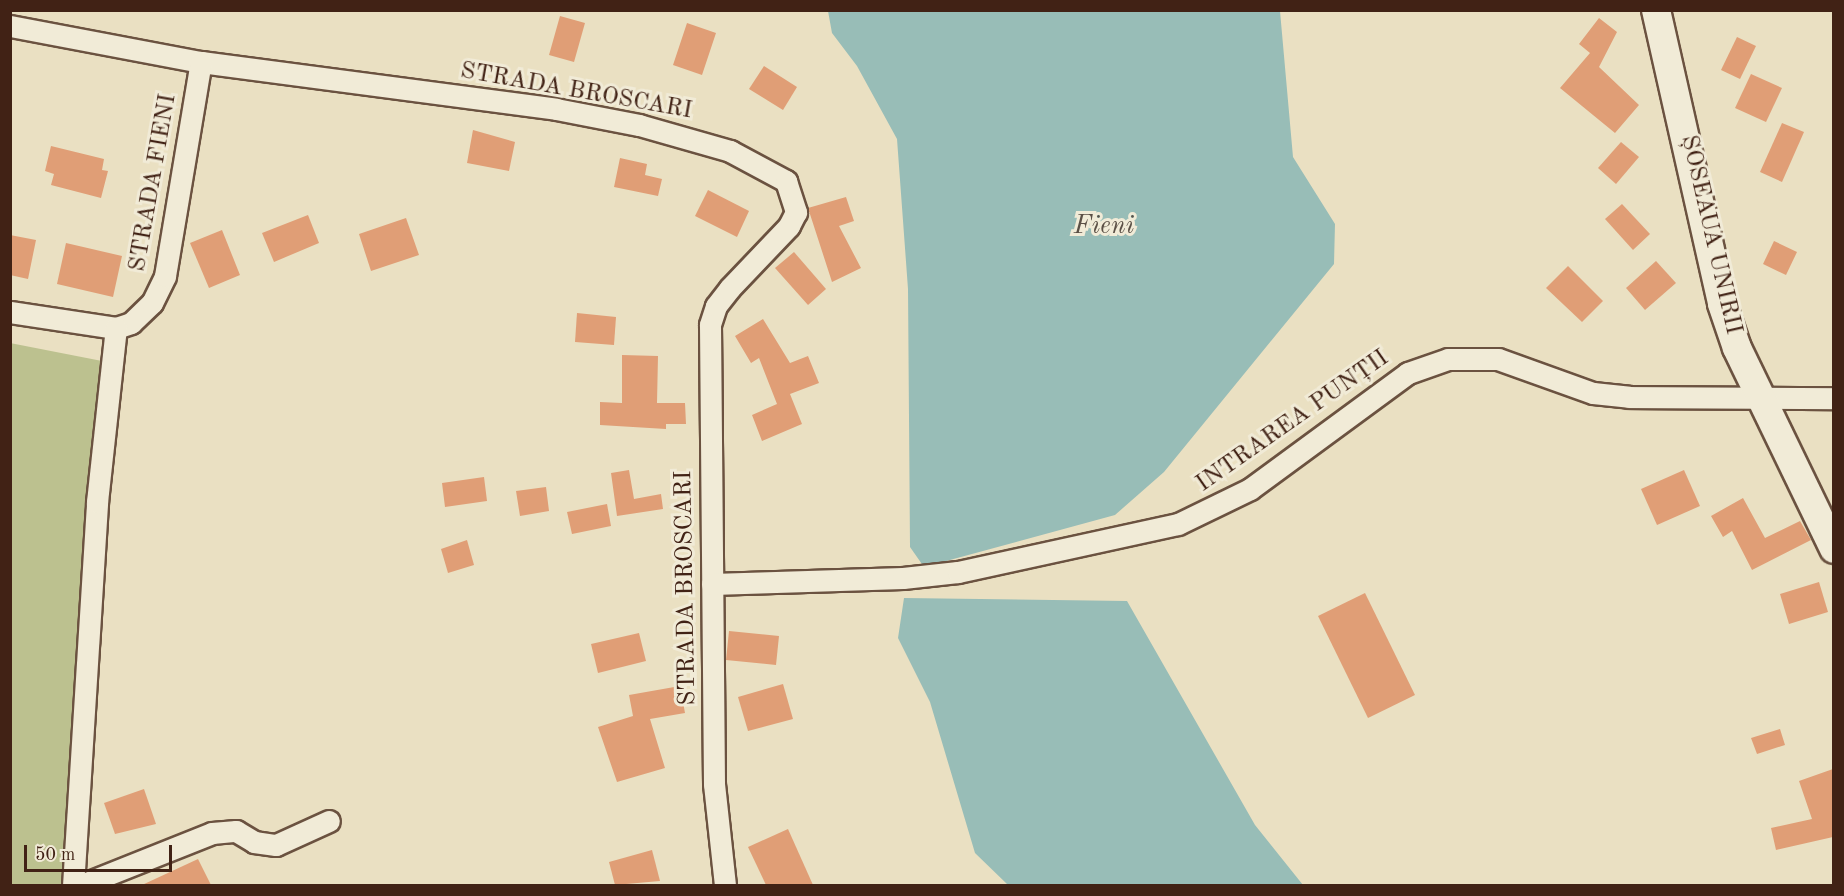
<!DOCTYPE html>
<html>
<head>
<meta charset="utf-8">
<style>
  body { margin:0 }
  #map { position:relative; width:1844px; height:896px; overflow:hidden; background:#eae0c2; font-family:"Old Standard TT",serif }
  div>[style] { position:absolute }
  .green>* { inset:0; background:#bcc18f }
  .water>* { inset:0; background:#98bdb7 }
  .building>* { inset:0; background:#e09e76 }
  .roads { filter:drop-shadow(2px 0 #6b5240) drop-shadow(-2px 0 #6b5240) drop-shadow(0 2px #6b5240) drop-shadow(0 -2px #6b5240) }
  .minor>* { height:21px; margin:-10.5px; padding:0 10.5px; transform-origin:10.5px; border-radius:10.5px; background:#f1ebd7 }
  .secondary>* { height:28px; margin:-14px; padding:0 14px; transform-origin:14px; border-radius:14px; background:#f1ebd7 }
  span { translate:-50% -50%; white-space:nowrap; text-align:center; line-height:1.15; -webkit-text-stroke:6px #f1ebd7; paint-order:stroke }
  .street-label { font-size:24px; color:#412215 }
  .water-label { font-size:26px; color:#5b5046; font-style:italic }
  .frame { position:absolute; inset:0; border:12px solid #412215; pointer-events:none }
  .scale { position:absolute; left:24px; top:845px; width:148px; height:27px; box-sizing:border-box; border:3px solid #412215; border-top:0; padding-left:8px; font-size:18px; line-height:21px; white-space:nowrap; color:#412215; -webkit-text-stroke:4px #f1ebd7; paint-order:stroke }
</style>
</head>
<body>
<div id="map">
  <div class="green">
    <div style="clip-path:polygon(10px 343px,102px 361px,66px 885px,11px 885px)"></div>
  </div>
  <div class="water">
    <div style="clip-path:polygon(828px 11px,1280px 11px,1293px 157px,1335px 224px,1334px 264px,1164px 472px,1115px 515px,924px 567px,910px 547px,908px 289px,897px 139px,857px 66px,832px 33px)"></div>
    <div style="clip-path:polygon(904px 598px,1127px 601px,1255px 825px,1303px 885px,1008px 885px,975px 853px,930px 702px,898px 638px)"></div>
  </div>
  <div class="building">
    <div style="clip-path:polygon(560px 16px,585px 23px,574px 62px,549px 55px)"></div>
    <div style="clip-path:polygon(1599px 18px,1617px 32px,1599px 67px,1639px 105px,1615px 133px,1560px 88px,1590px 53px,1579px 44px)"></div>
    <div style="clip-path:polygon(687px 23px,716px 33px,702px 75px,673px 65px)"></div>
    <div style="clip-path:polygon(1737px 37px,1756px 46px,1740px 79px,1721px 70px)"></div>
    <div style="clip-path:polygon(764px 66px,797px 87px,783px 110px,749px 89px)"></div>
    <div style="clip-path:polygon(1751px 74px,1782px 88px,1766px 122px,1735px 108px)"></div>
    <div style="clip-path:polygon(1782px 123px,1804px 132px,1782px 182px,1760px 172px)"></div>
    <div style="clip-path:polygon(473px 130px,515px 142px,509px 171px,467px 163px)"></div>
    <div style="clip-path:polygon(1621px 142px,1639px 157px,1616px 184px,1598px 168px)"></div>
    <div style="clip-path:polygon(51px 146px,104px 159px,102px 170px,108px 171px,101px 198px,51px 185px,54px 174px,45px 171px)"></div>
    <div style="clip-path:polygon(620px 158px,647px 164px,645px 175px,662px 179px,658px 196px,614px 187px)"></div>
    <div style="clip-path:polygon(708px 190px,749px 211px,737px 237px,695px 216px)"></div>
    <div style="clip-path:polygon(846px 197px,854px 221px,839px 226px,861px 268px,832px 282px,808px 208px)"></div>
    <div style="clip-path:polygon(1622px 204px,1650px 234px,1633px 250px,1605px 219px)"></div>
    <div style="clip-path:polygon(308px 215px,319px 243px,274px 262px,262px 233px)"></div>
    <div style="clip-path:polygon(406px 218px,419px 255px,371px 271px,359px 234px)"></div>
    <div style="clip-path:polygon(222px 230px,240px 275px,209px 288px,190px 243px)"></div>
    <div style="clip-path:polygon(10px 235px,36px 240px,28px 279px,10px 275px)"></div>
    <div style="clip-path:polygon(1774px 241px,1797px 252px,1786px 275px,1763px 264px)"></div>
    <div style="clip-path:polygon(66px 243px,122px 256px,113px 297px,57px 284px)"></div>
    <div style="clip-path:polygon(794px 252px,826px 289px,808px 305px,775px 268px)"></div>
    <div style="clip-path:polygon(1656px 261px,1676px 283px,1645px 310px,1626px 288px)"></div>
    <div style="clip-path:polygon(1568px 266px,1603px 301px,1582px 322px,1546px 288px)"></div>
    <div style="clip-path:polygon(577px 313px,616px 317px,614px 345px,575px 342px)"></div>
    <div style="clip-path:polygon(763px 319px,790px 363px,808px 356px,819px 383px,790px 394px,802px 424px,762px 441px,752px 415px,777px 404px,759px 358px,751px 363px,735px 336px)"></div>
    <div style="clip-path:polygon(622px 355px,658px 356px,657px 403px,685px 403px,686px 424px,666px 424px,666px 429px,600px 425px,600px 402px,622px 403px)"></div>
    <div style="clip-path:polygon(629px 470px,634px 499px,661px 494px,663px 509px,617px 516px,611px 473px)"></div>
    <div style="clip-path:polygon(1684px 470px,1700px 506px,1657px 525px,1641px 489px)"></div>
    <div style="clip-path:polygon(484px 477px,487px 501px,445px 507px,442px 483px)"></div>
    <div style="clip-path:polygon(546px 487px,549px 511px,520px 516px,516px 491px)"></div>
    <div style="clip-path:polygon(1743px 498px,1765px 538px,1800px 521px,1811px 540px,1752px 570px,1732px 531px,1723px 537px,1711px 516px)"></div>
    <div style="clip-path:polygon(607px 504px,611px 526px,572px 534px,567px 512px)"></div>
    <div style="clip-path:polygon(467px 540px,474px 565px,448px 573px,441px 549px)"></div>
    <div style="clip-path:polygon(1819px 582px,1828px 612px,1789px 624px,1780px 594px)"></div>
    <div style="clip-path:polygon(1365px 593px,1415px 695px,1368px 718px,1318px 616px)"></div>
    <div style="clip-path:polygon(729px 631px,779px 636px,776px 665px,726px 660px)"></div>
    <div style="clip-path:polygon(639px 633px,646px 661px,598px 673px,591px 644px)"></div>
    <div style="clip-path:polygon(783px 684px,793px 719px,748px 731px,738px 697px)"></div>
    <div style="clip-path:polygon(680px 686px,685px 713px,650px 719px,665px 768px,617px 782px,598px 727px,633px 716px,629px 695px)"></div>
    <div style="clip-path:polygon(1780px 729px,1785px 745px,1757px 754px,1751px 738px)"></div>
    <div style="clip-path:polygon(1833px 769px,1833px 837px,1776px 850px,1771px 828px,1812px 819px,1799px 781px)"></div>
    <div style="clip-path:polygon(144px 789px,156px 824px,115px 834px,104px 803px)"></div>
    <div style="clip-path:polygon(788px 829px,813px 885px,766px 885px,748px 847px)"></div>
    <div style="clip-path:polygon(652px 850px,660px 881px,615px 885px,609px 862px)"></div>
    <div style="clip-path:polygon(198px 859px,211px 885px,142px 885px)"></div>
  </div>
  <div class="roads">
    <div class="minor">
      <div style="left:10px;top:26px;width:194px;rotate:10.7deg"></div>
      <div style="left:201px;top:62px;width:358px;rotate:7.5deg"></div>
      <div style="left:556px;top:109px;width:85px;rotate:10.9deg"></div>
      <div style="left:639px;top:125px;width:95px;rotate:15.9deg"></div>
      <div style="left:730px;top:151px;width:64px;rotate:28.2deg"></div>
      <div style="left:786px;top:181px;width:33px;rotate:72deg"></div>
      <div style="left:796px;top:212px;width:16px;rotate:117deg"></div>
      <div style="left:789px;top:226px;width:86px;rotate:133.6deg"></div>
      <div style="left:730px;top:288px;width:23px;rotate:128deg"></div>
      <div style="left:716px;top:306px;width:20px;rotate:108deg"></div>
      <div style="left:710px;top:325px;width:459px;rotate:89.5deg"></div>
      <div style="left:714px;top:784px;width:103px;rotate:83.8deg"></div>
      <div style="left:10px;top:312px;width:107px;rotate:8.6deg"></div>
      <div style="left:116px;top:328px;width:16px;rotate:-18deg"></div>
      <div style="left:131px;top:323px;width:29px;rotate:-44deg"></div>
      <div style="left:152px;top:303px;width:30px;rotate:-64deg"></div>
      <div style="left:165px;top:276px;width:217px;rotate:-80.5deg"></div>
      <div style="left:712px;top:584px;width:191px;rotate:-1.8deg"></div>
      <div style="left:903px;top:578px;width:55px;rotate:-6.2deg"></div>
      <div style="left:958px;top:572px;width:225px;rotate:-12.3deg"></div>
      <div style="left:1178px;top:524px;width:80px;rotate:-25.9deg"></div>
      <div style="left:1250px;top:489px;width:196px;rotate:-36.3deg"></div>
      <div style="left:1408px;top:373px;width:42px;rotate:-19.3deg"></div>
      <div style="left:1448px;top:359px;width:50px"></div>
      <div style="left:1498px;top:359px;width:101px;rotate:19.7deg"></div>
      <div style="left:1593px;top:393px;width:36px;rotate:6deg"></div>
      <div style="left:1629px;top:397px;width:205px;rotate:0.3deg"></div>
      <div style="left:73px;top:886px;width:385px;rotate:-86.4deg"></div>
      <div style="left:97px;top:502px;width:175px;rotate:-83.8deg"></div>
      <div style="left:79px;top:886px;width:143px;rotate:-21.7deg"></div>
      <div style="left:212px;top:833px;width:24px;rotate:-5deg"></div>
      <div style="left:236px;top:831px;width:21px;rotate:31deg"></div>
      <div style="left:254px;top:842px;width:22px;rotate:8deg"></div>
      <div style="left:276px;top:845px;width:58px;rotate:-24.4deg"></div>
    </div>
    <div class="secondary">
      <div style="left:1656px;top:10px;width:301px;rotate:77.3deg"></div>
      <div style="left:1722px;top:304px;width:46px;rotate:71.2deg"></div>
      <div style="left:1737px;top:348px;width:223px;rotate:64.2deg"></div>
    </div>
  </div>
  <div class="street-label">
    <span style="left:576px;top:92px;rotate:10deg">STRADA BROSCARI</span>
    <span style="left:154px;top:183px;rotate:-80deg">STRADA FIENI</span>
    <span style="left:1710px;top:235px;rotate:77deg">ȘOSEAUA UNIRII</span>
    <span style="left:1293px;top:422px;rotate:-35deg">INTRAREA PUNȚII</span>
    <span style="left:687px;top:588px;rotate:-91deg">STRADA BROSCARI</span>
  </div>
  <div class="water-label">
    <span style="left:1104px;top:227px">Fieni</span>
  </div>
  <div class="frame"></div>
  <div class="scale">50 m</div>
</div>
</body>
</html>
